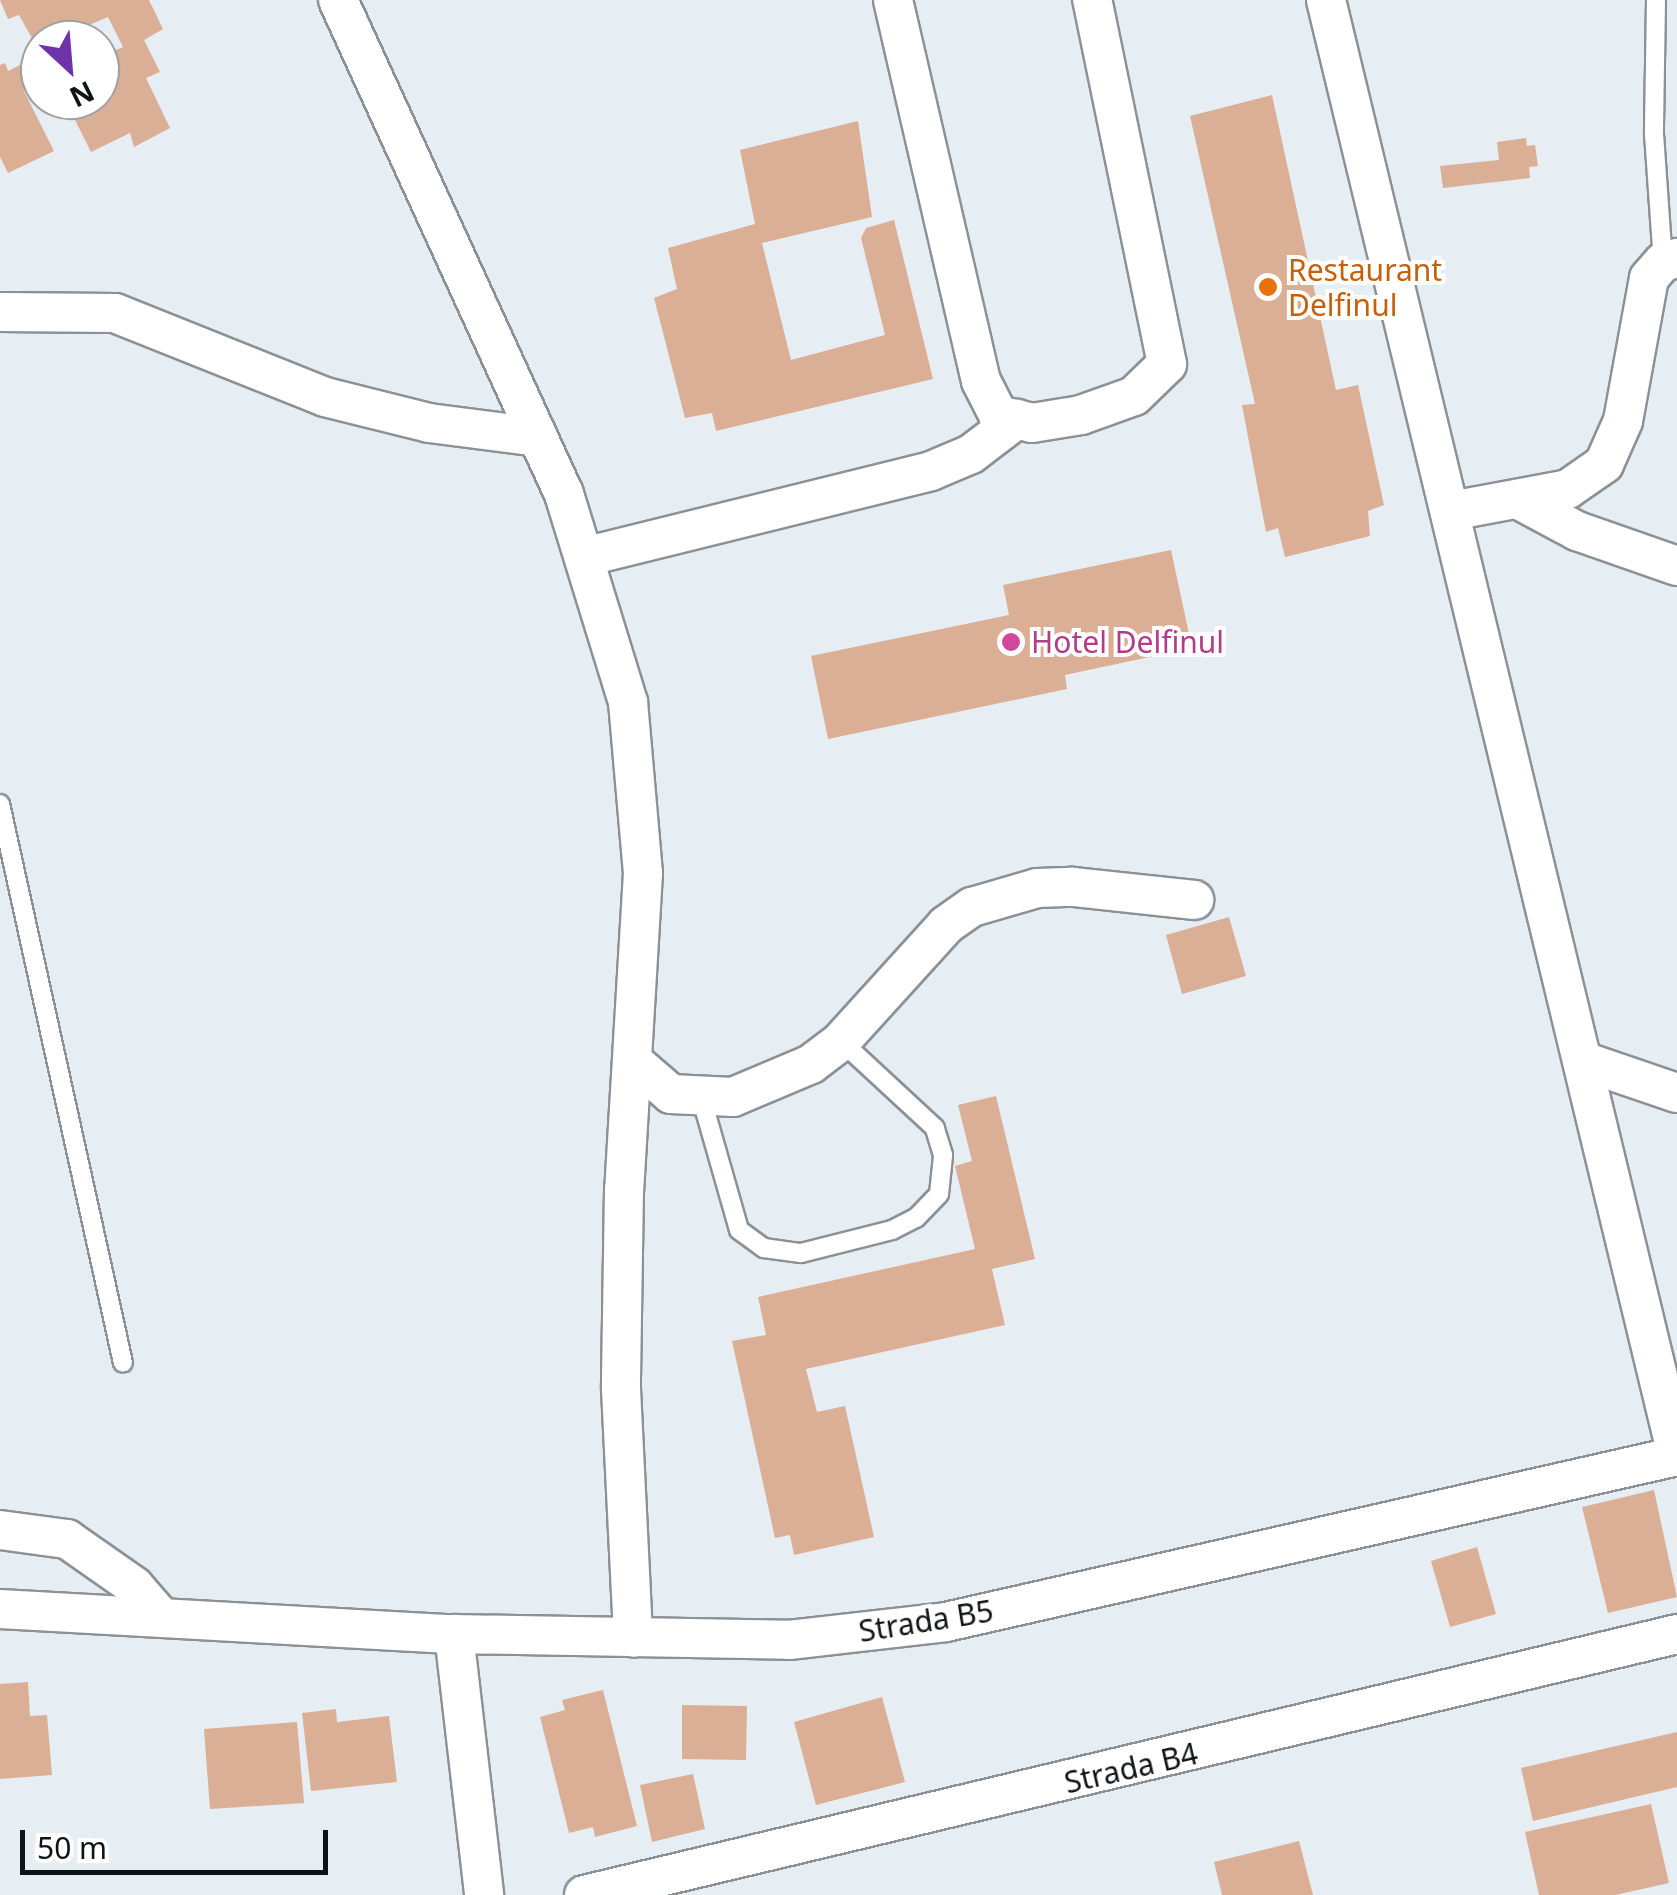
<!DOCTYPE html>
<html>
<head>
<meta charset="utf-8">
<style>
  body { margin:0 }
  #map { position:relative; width:1677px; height:1895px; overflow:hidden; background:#e7eef3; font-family:"Noto Sans",sans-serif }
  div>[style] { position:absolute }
  .building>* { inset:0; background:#daaf95 }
  .roads { filter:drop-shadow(2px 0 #8b9196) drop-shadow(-2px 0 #8b9196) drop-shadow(0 2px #8b9196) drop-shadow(0 -2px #8b9196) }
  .service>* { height:18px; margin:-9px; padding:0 9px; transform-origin:9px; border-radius:9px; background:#fff }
  .minor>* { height:38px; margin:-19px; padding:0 19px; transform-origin:19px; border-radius:19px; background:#fff }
  .dots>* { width:28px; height:28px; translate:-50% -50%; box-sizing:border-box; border:5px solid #fff; border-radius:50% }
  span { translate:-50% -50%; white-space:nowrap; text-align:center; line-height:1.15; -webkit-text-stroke:8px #fff; paint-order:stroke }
  .food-label { font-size:30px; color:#c56008 }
  .left { translate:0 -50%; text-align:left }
  .hotel-label { font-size:30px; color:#b23c85 }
  .street-label { font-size:30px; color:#101314 }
  .north { position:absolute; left:20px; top:20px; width:100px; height:100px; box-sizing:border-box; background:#fff; border:2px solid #9fa1a1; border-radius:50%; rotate:154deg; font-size:28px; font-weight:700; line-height:40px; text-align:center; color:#101314 }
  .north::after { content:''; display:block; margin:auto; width:35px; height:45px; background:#6f33a9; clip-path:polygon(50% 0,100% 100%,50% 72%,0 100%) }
  .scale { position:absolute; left:20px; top:1830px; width:308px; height:45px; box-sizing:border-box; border:5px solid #101314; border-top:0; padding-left:12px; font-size:30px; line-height:35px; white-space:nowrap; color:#101314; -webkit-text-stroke:8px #fff; paint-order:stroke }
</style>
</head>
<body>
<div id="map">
  <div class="building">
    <div style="clip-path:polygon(0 0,149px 0,163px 29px,144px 40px,160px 72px,146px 78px,170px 128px,134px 147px,130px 133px,91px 152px,65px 100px,100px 100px,100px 57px,123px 47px,108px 17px,77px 30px,82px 40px,40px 40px,37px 47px,19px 15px,8px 19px)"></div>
    <div style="clip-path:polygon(40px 55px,40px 83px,24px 91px,54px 151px,8px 173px,0 157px,0 65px,5px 63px,8px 71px)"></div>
    <div style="clip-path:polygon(1272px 95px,1336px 390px,1358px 385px,1384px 505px,1368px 511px,1370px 536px,1285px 557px,1278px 528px,1266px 532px,1242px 405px,1255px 404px,1190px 116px)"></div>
    <div style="clip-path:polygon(858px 121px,872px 217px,762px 243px,791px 360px,885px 335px,861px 238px,866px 228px,894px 220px,933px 379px,716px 431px,712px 413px,685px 418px,654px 298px,677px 289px,668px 248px,755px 224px,740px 150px)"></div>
    <div style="clip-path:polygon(1526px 138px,1527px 146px,1535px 145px,1538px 166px,1529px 167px,1530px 178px,1443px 188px,1440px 166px,1499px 160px,1497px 142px)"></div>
    <div style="clip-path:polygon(1171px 550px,1192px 648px,1065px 675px,1067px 689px,828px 739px,811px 656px,1009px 615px,1003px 585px)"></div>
    <div style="clip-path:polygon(1229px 917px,1246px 976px,1182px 994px,1166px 935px)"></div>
    <div style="clip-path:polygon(996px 1096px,1035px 1259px,992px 1269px,1005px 1325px,806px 1369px,817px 1412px,845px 1406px,874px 1537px,794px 1555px,790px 1535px,775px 1538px,732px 1341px,766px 1335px,758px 1297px,975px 1249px,955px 1166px,972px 1161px,958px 1105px)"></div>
    <div style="clip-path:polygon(1654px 1490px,1677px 1597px,1608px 1613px,1582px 1507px)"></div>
    <div style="clip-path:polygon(1477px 1547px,1496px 1614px,1450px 1627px,1431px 1561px)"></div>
    <div style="clip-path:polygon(28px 1682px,30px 1716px,47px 1715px,52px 1775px,0 1779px,0 1684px)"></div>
    <div style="clip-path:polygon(603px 1690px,637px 1826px,595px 1837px,593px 1827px,569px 1833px,540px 1717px,565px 1710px,562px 1700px)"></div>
    <div style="clip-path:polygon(882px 1697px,905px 1782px,816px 1805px,794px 1722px)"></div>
    <div style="clip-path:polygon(682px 1705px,747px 1706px,746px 1760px,682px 1759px)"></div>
    <div style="clip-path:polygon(336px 1709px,337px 1722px,389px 1716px,397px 1782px,311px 1791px,302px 1713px)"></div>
    <div style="clip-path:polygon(297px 1722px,304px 1803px,210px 1809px,204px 1729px)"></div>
    <div style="clip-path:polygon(1677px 1732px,1677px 1787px,1533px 1821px,1521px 1768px)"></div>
    <div style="clip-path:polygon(693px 1774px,705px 1829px,652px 1842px,640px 1785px)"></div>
    <div style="clip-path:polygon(1651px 1804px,1669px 1883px,1615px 1895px,1539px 1895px,1525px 1832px)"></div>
    <div style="clip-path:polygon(1299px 1841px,1313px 1895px,1222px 1895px,1214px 1862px)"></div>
  </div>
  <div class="roads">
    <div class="service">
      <div style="left:1656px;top:0;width:134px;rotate:90.9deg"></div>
      <div style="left:1654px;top:134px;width:128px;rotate:86deg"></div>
      <div style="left:0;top:804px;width:572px;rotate:77.59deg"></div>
      <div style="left:702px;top:1100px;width:135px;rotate:74.1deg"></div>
      <div style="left:739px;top:1230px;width:31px;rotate:36deg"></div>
      <div style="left:764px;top:1248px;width:37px;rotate:8deg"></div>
      <div style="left:801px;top:1253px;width:94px;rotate:-14.2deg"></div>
      <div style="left:892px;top:1230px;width:27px;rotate:-27deg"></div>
      <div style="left:916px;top:1218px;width:33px;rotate:-46deg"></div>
      <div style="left:939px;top:1194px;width:39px;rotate:-84deg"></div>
      <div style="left:943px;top:1155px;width:28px;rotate:-107deg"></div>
      <div style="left:935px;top:1128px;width:128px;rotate:-137.2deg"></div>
    </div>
    <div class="minor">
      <div style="left:338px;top:0;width:543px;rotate:65.42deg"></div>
      <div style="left:564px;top:494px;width:218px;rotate:72.9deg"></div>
      <div style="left:628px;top:702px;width:172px;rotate:85deg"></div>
      <div style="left:643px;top:873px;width:317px;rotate:93.4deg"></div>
      <div style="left:624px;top:1189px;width:200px;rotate:90.9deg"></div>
      <div style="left:621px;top:1389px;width:249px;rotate:87.2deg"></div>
      <div style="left:893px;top:0;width:391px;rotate:77deg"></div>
      <div style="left:981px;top:381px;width:38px;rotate:63deg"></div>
      <div style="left:998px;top:415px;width:35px;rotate:13deg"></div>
      <div style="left:1032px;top:423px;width:50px;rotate:-9.3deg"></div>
      <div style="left:1081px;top:415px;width:56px;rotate:-19.7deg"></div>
      <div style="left:1134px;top:396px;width:46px;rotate:-44.1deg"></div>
      <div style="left:1167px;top:364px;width:372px;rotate:-101.6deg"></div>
      <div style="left:1326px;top:0;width:1497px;rotate:76.44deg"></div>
      <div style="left:0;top:312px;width:115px;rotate:0.5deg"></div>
      <div style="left:115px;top:313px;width:226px;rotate:21.8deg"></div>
      <div style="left:325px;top:397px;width:107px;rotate:14deg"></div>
      <div style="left:429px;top:423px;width:110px;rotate:7.3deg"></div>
      <div style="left:1521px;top:501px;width:64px;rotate:28.2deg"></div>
      <div style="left:1577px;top:531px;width:106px;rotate:19.3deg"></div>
      <div style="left:1451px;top:511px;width:119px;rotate:-10.6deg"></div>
      <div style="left:1568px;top:489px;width:44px;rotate:-34.8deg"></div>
      <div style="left:1604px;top:464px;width:47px;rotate:-66.2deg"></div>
      <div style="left:1623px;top:421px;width:145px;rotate:-79.7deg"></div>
      <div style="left:1649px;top:278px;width:21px;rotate:-49deg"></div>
      <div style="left:1663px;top:262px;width:15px;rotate:-16deg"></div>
      <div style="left:588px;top:556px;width:353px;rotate:-13.9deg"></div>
      <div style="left:931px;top:471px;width:43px;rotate:-23deg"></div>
      <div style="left:971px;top:454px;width:58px;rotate:-37.3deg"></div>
      <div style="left:1583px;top:1061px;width:99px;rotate:18.8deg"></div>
      <div style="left:634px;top:1062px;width:49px;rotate:40.9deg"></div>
      <div style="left:671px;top:1094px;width:62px;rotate:2.8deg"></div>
      <div style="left:733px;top:1097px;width:85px;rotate:-22.9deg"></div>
      <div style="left:811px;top:1064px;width:38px;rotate:-37deg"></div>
      <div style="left:841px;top:1041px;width:156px;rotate:-47.8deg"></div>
      <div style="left:946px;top:925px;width:32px;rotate:-35deg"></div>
      <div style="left:972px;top:907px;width:68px;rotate:-16.3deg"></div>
      <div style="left:1037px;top:888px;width:36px;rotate:-2deg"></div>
      <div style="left:1073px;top:887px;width:122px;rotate:6.1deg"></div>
      <div style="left:0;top:1530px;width:68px;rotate:7.7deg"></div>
      <div style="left:67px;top:1539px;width:82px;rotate:35deg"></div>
      <div style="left:134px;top:1586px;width:40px;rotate:49deg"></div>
      <div style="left:0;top:1609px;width:455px;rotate:3.2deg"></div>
      <div style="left:454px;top:1634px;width:335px;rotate:1deg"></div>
      <div style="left:789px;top:1640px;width:158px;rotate:-6.5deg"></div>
      <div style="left:946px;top:1622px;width:750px;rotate:-12.79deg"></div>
      <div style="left:454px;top:1634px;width:263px;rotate:83.4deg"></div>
      <div style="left:584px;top:1895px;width:1124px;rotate:-13.43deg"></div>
    </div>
  </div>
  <div class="dots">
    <div style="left:1268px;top:287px;background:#e8710a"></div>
    <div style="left:1011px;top:642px;background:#d1479c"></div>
  </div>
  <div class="food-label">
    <span class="left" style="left:1288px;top:287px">Restaurant<br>Delfinul</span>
  </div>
  <div class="hotel-label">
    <span class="left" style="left:1031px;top:642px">Hotel Delfinul</span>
  </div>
  <div class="street-label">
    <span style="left:926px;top:1621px;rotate:-9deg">Strada B5</span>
    <span style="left:1131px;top:1768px;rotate:-13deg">Strada B4</span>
  </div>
  <div class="north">N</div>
  <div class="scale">50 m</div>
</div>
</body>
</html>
